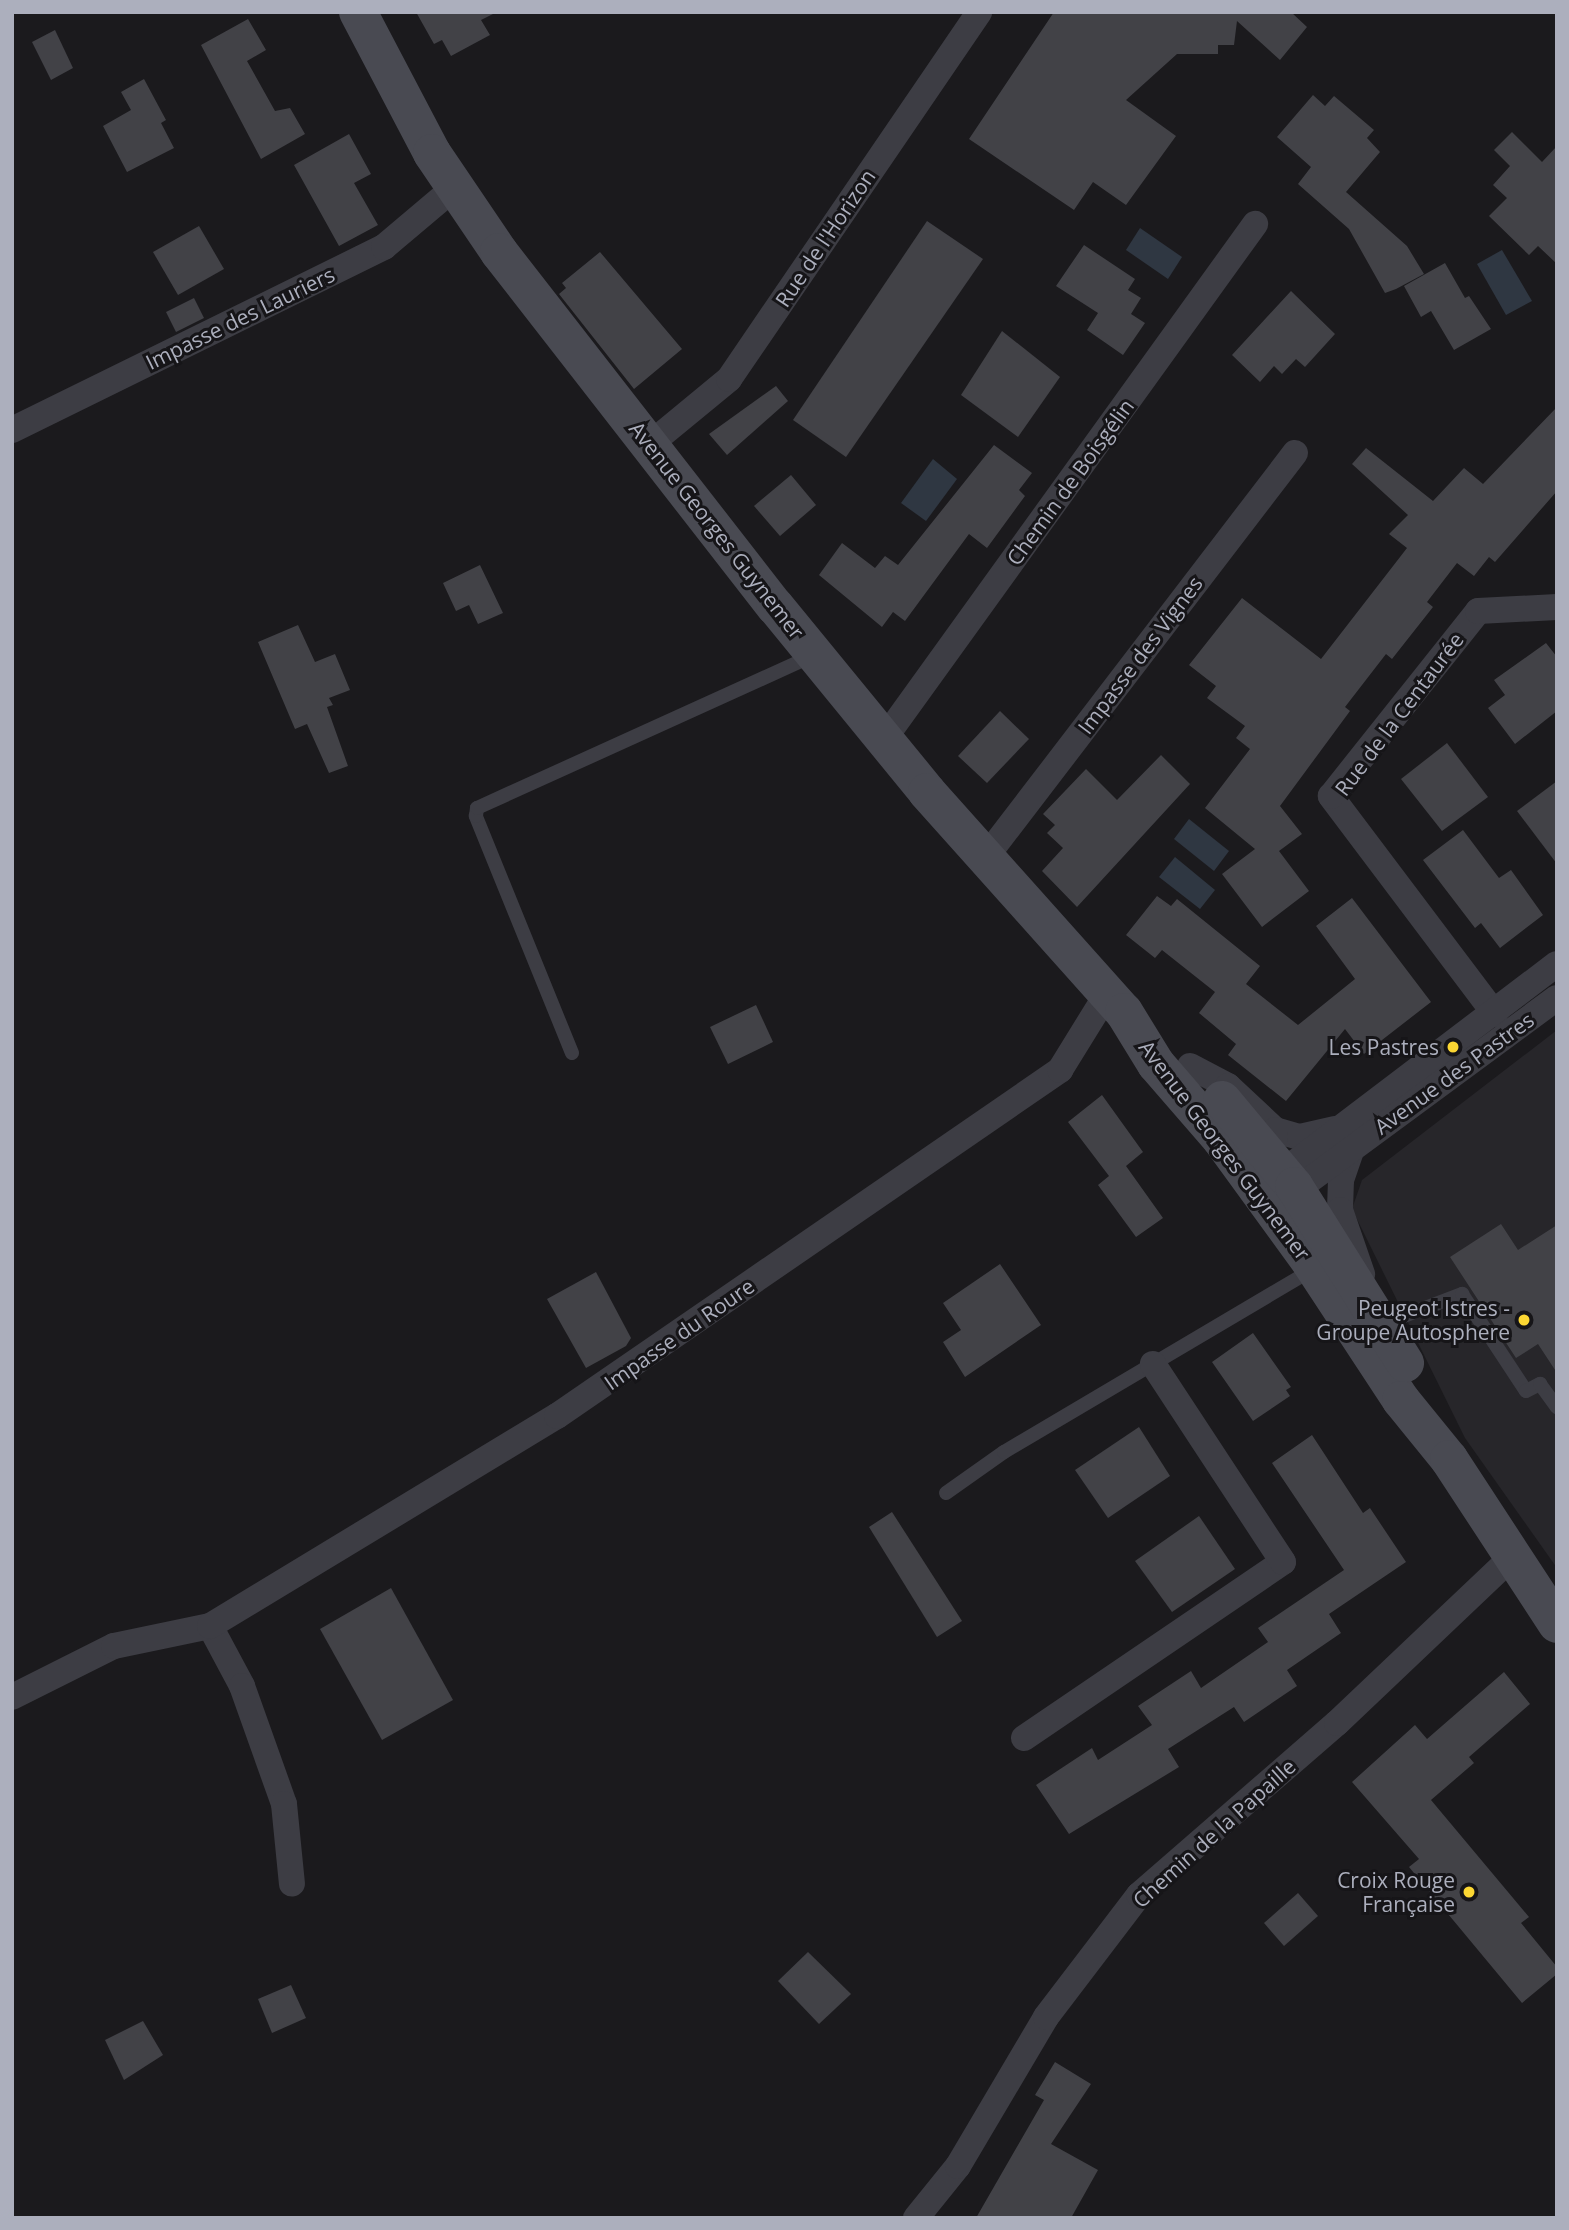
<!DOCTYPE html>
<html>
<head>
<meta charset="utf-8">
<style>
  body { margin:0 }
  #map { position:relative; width:1569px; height:2230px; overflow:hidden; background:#1b1a1d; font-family:"Open Sans",sans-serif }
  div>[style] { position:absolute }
  .built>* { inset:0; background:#27262a }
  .water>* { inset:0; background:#2f3742 }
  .building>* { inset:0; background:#424247 }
  .lane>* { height:14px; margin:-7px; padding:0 7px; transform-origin:7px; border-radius:7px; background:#3d3d44 }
  .street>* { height:26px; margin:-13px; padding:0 13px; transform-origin:13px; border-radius:13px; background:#3d3d44 }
  .secondary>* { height:38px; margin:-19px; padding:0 19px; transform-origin:19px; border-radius:19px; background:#494a52 }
  .dots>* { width:19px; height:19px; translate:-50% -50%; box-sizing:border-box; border:4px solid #161518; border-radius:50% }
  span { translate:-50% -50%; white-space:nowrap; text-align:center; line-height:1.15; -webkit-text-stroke:6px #161518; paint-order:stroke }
  .street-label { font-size:21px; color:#acafbd }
  .poi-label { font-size:21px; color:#acafbd }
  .right { translate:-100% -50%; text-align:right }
  .frame { position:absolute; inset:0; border:14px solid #acafbd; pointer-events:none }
</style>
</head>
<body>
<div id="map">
  <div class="built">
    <div style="clip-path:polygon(1557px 1030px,1557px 1568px,1465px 1438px,1352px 1209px,1362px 1180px)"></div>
  </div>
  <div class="water">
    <div style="clip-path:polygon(1140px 228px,1182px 257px,1168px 279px,1126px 250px)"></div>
    <div style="clip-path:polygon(1502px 250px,1532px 301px,1506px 315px,1477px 264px)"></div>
    <div style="clip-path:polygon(933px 459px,957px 479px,926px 521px,901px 503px)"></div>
    <div style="clip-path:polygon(1189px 819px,1229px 851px,1214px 871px,1174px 839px)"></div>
    <div style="clip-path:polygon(1175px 857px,1215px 890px,1200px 909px,1159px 877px)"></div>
  </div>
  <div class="building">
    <div style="clip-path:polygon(416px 12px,497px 12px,481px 20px,490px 35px,451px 56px,442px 40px,434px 44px)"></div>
    <div style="clip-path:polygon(1054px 12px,1291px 12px,1307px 27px,1280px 60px,1237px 21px,1234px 45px,1218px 45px,1218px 54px,1177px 54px,1126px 100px,1176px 136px,1126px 205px,1093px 182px,1074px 210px,969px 139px)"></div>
    <div style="clip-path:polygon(248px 19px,266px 50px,247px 61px,275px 111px,290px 108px,305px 134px,261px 159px,201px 45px)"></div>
    <div style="clip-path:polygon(55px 30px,73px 68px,51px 80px,32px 42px)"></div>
    <div style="clip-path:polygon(144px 79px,166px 120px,161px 123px,174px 148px,127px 172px,103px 126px,131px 110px,121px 92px)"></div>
    <div style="clip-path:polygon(1313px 95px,1325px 106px,1334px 96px,1374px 130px,1367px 138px,1380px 152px,1346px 192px,1407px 246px,1424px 274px,1396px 289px,1385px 293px,1349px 229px,1298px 184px,1311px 167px,1277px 137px)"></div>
    <div style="clip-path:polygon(1512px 132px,1542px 162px,1557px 146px,1557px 264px,1538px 246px,1529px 255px,1489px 216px,1507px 198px,1493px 185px,1510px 166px,1494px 150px)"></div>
    <div style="clip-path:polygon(349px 134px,371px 174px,354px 183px,378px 225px,339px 246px,294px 165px)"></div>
    <div style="clip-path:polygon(927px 221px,983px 259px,846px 457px,793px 420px)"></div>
    <div style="clip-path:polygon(199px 226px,224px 269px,178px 295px,153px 252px)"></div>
    <div style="clip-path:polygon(1084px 245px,1135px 279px,1128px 290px,1141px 298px,1131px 314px,1145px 323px,1123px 355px,1087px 330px,1098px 313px,1056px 286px)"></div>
    <div style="clip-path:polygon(600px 252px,682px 349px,634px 389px,559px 294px,566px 288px,562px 283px)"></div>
    <div style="clip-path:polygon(1445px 263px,1465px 298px,1469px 296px,1491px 329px,1454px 350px,1431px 311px,1421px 317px,1404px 286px)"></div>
    <div style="clip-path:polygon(1291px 291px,1335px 334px,1305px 367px,1296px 359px,1282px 374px,1274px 366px,1260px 382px,1232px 355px)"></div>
    <div style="clip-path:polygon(194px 298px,204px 318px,176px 332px,166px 312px)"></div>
    <div style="clip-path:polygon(1002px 331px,1060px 377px,1018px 437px,961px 395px)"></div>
    <div style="clip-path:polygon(776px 386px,788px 401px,727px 455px,709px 434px)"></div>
    <div style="clip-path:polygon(1557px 407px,1557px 491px,1495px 562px,1489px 557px,1474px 576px,1457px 563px,1427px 602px,1433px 607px,1392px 659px,1386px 654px,1345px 707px,1350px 711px,1280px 806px,1302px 834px,1279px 851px,1309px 891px,1262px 927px,1222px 874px,1255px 849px,1205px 808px,1250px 749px,1236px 738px,1245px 726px,1207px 698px,1216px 686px,1189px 665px,1242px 598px,1321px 659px,1407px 548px,1389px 534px,1408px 515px,1352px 464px,1366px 448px,1433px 501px,1464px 468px,1483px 484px)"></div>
    <div style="clip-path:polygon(994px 445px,1032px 473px,1019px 490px,1025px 496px,987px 548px,969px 534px,905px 621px,893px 612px,882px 627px,819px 575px,842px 543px,875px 568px,885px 556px,898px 565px)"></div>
    <div style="clip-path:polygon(791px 475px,816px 505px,780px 536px,754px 506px)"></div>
    <div style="clip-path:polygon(480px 565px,503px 613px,478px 624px,469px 605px,456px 611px,443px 583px)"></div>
    <div style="clip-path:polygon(298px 625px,315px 662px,335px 654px,350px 690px,329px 698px,333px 705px,327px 707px,348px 766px,329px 773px,307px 724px,295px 729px,258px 642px)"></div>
    <div style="clip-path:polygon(1546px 643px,1557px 657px,1557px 711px,1515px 744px,1488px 708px,1505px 695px,1494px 680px)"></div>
    <div style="clip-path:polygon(1000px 711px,1029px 739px,987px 783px,958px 756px)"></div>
    <div style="clip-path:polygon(1447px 743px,1488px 797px,1442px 831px,1401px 779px)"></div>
    <div style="clip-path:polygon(1161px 755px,1190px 784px,1077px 907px,1042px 871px,1063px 848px,1047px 833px,1055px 825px,1043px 814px,1086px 769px,1117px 800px)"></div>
    <div style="clip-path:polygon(1557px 781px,1557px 864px,1517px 811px)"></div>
    <div style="clip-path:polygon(1463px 830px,1499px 878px,1511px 870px,1543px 915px,1500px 948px,1481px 923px,1475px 928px,1423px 860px)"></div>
    <div style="clip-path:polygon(1157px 896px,1171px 906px,1177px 899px,1260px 966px,1246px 984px,1298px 1025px,1355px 979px,1316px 926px,1352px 898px,1431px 1002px,1364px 1054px,1345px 1029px,1286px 1101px,1228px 1055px,1236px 1044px,1199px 1013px,1215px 992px,1162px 950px,1155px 958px,1126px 935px)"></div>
    <div style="clip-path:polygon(756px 1005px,773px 1042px,728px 1064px,710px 1027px)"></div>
    <div style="clip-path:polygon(1102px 1095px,1143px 1152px,1126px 1166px,1163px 1218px,1136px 1237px,1098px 1185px,1109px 1176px,1068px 1122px)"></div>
    <div style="clip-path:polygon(1501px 1224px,1518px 1250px,1557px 1225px,1557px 1373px,1538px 1344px,1516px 1358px,1450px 1257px)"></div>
    <div style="clip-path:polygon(1000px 1264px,1041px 1325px,965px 1377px,943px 1342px,961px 1330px,943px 1303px)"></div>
    <div style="clip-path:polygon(596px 1272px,631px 1338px,626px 1346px,586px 1368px,547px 1299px)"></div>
    <div style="clip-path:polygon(1253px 1333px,1291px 1387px,1286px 1390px,1290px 1396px,1253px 1421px,1212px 1362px)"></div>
    <div style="clip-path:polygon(1139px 1427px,1170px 1476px,1108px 1518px,1075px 1470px)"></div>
    <div style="clip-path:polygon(1312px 1435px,1363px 1513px,1370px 1508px,1406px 1562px,1329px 1614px,1341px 1633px,1287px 1670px,1297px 1686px,1244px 1722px,1234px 1707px,1168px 1749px,1179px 1767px,1069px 1834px,1036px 1785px,1092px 1748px,1098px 1760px,1152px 1725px,1138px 1706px,1191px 1671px,1201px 1688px,1268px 1642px,1258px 1628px,1344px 1570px,1272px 1463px)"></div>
    <div style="clip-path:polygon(892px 1512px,962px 1621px,937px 1637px,869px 1527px)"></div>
    <div style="clip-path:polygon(1199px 1516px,1235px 1569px,1172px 1612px,1135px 1561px)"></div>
    <div style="clip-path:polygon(391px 1588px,453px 1700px,382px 1740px,320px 1629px)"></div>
    <div style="clip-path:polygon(1504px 1672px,1530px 1704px,1469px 1757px,1474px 1763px,1431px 1800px,1529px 1917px,1521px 1923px,1557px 1967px,1557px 1974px,1522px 2003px,1409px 1867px,1419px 1859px,1352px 1782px,1415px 1725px,1427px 1739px)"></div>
    <div style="clip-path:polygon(1298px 1893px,1318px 1916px,1284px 1946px,1264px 1923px)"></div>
    <div style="clip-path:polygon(808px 1952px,851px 1994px,819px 2024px,778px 1981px)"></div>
    <div style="clip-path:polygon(291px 1985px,306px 2018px,272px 2033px,258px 1999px)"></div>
    <div style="clip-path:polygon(143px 2021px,163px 2055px,124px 2080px,105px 2040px)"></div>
    <div style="clip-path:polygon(1055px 2062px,1091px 2084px,1051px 2144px,1098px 2170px,1071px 2218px,976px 2218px,1044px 2100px,1035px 2095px)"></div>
  </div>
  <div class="lane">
    <div style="left:572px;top:1053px;width:256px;rotate:-112.1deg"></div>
    <div style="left:476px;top:816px;width:8px;rotate:-83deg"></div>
    <div style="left:477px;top:808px;width:368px;rotate:-24.4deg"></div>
    <div style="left:1383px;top:1324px;width:85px;rotate:-20.8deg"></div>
    <div style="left:1462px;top:1294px;width:116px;rotate:56.6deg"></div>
    <div style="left:1526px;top:1391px;width:16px;rotate:-27deg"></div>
    <div style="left:1540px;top:1384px;width:29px;rotate:54deg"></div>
    <div style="left:946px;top:1493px;width:71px;rotate:-35.3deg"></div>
    <div style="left:1004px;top:1452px;width:359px;rotate:-30.6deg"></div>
  </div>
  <div class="street">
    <div style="left:12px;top:430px;width:415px;rotate:-26.2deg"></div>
    <div style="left:384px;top:247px;width:93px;rotate:-40.2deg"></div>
    <div style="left:649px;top:445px;width:104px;rotate:-39.5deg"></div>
    <div style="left:729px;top:379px;width:444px;rotate:-55.7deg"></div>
    <div style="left:884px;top:739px;width:635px;rotate:-54.23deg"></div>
    <div style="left:985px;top:858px;width:510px;rotate:-52.57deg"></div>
    <div style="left:1495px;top:1014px;width:273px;rotate:-127deg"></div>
    <div style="left:1331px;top:796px;width:236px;rotate:-51.5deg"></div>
    <div style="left:1478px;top:611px;width:79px;rotate:-2.9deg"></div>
    <div style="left:1190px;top:1066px;width:43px;rotate:27.8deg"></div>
    <div style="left:1228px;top:1086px;width:64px;rotate:43.1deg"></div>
    <div style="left:1275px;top:1130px;width:26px;rotate:16deg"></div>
    <div style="left:1300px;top:1137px;width:35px;rotate:-13deg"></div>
    <div style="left:1352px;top:1148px;width:34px;rotate:109deg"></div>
    <div style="left:1341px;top:1180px;width:30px;rotate:92deg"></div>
    <div style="left:1340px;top:1210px;width:68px;rotate:71deg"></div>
    <div style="left:1277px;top:1190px;width:35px;rotate:-55deg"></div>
    <div style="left:1297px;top:1161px;width:326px;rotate:-37.2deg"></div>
    <div style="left:1278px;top:1190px;width:30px;rotate:-15deg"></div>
    <div style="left:1307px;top:1182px;width:310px;rotate:-36.4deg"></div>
    <div style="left:210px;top:1626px;width:68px;rotate:61.9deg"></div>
    <div style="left:242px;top:1686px;width:125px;rotate:70.4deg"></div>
    <div style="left:284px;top:1804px;width:80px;rotate:84.3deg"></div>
    <div style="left:12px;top:1697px;width:114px;rotate:-26.6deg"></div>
    <div style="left:114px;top:1646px;width:98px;rotate:-11.8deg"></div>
    <div style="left:210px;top:1626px;width:406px;rotate:-31.2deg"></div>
    <div style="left:557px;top:1416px;width:611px;rotate:-34.52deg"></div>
    <div style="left:1060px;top:1070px;width:89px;rotate:-58.3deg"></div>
    <div style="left:1024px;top:1738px;width:313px;rotate:-34.2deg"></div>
    <div style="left:1283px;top:1562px;width:237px;rotate:-123.3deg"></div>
    <div style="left:916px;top:2218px;width:67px;rotate:-51.1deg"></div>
    <div style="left:958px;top:2166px;width:173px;rotate:-59.4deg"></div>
    <div style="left:1046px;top:2017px;width:153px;rotate:-52.7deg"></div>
    <div style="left:1139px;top:1895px;width:262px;rotate:-41deg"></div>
    <div style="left:1337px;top:1723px;width:241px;rotate:-43.5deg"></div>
  </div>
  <div class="secondary">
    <div style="left:358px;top:12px;width:159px;rotate:62.3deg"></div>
    <div style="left:432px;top:153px;width:120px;rotate:55.9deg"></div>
    <div style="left:499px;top:252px;width:449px;rotate:52.1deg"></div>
    <div style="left:775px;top:606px;width:240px;rotate:50.7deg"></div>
    <div style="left:927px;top:792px;width:295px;rotate:48.2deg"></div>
    <div style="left:1124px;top:1012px;width:61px;rotate:58.4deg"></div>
    <div style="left:1156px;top:1064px;width:99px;rotate:49.1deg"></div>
    <div style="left:1221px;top:1139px;width:153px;rotate:54deg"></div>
    <div style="left:1311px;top:1263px;width:164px;rotate:56.7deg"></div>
    <div style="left:1401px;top:1400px;width:76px;rotate:50.9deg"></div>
    <div style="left:1449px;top:1459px;width:197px;rotate:56.8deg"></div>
    <div style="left:1222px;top:1100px;width:112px;rotate:50.1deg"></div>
    <div style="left:1294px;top:1186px;width:209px;rotate:57.9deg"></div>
  </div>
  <div class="dots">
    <div style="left:1453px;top:1047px;background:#fcd733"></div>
    <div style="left:1524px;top:1320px;background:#fcd733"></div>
    <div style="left:1469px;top:1892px;background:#fcd733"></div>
  </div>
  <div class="street-label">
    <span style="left:825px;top:238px;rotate:-56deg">Rue de l'Horizon</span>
    <span style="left:240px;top:318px;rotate:-26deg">Impasse des Lauriers</span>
    <span style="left:1070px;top:482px;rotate:-54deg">Chemin de Boisgélin</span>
    <span style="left:717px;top:530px;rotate:52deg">Avenue Georges Guynemer</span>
    <span style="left:1140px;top:655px;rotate:-53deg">Impasse des Vignes</span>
    <span style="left:1399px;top:714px;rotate:-53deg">Rue de la Centaurée</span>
    <span style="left:1454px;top:1073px;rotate:-36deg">Avenue des Pastres</span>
    <span style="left:1225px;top:1150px;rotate:53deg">Avenue Georges Guynemer</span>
    <span style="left:679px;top:1334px;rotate:-35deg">Impasse du Roure</span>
    <span style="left:1214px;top:1833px;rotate:-42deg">Chemin de la Papaille</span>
  </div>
  <div class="poi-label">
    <span class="right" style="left:1439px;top:1047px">Les Pastres</span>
    <span class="right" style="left:1510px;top:1320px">Peugeot Istres -<br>Groupe Autosphere</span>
    <span class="right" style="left:1455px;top:1892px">Croix Rouge<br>Française</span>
  </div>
  <div class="frame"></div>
</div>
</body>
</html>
